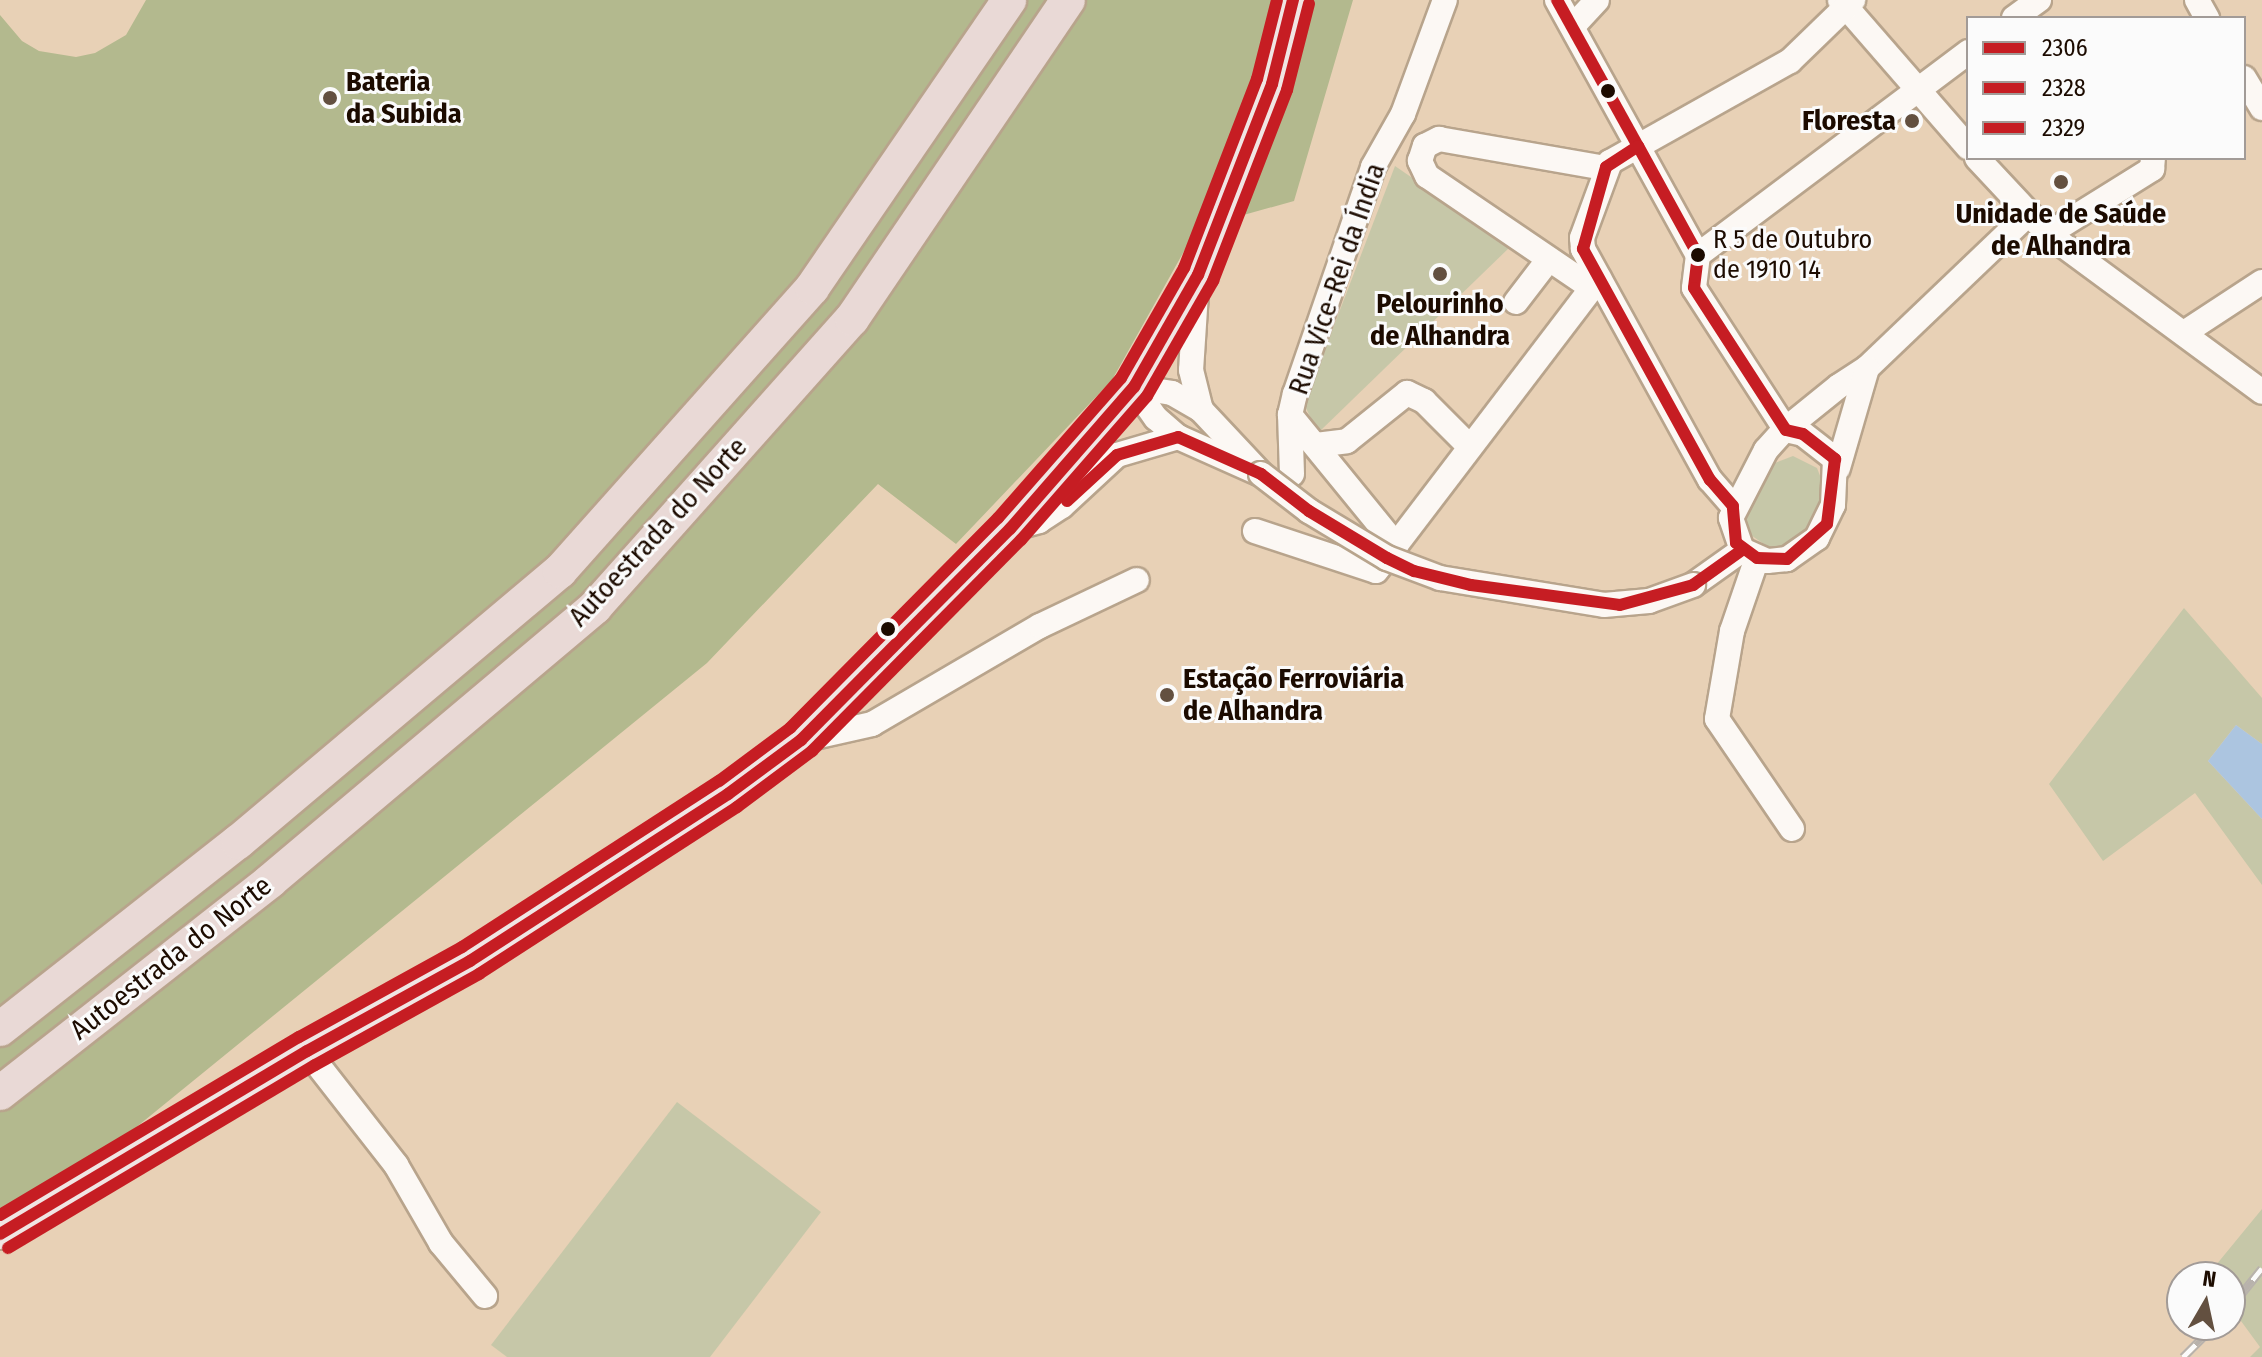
<!DOCTYPE html>
<html>
<head>
<meta charset="utf-8">
<style>
  body { margin:0 }
  #map { position:relative; width:2262px; height:1357px; overflow:hidden; background:#e8d1b6; font-family:"Fira Sans Condensed",sans-serif }
  div>[style] { position:absolute }
  .green>* { inset:0; background:#c6c7a8 }
  .forest>* { inset:0; background:#b3b98e }
  .water>* { inset:0; background:#acc5e0 }
  .roads { filter:drop-shadow(2px 0 #b8a48c) drop-shadow(-2px 0 #b8a48c) drop-shadow(0 2px #b8a48c) drop-shadow(0 -2px #b8a48c) }
  .minor>* { height:24px; margin:-12px; padding:0 12px; transform-origin:12px; border-radius:12px; background:#fcf8f4 }
  .major>* { height:30px; margin:-15px; padding:0 15px; transform-origin:15px; border-radius:15px; background:#f0e5e3 }
  .highway>* { height:34px; margin:-17px; padding:0 17px; transform-origin:17px; border-radius:17px; background:#e9d9d6 }
  .rail>* { height:9px; margin-top:-4.5px; transform-origin:0; background:repeating-linear-gradient(90deg,#fbfbfb 0 18px,#b8b2ac 0 36px); box-sizing:border-box; border-block:2px solid #b8b2ac }
  .bridges { filter:drop-shadow(2px 0 #b8a48c) drop-shadow(-2px 0 #b8a48c) drop-shadow(0 2px #b8a48c) drop-shadow(0 -2px #b8a48c) }
  .minor-bridge>* { height:24px; margin:-12px; padding:0 12px; transform-origin:12px; border-radius:12px; background:#fcf8f4 }
  .bus-1>* { height:12px; margin:-6px; padding:0 6px; transform-origin:6px; border-radius:6px; background:#c61d23 }
  .bus-2>* { height:12px; margin:-6px; padding:0 6px; transform-origin:6px; border-radius:6px; background:#c61d23 }
  .bus-3>* { height:12px; margin:-6px; padding:0 6px; transform-origin:6px; border-radius:6px; background:#c61d23 }
  .dots>* { width:22px; height:22px; translate:-50% -50%; box-sizing:border-box; border:4px solid #fbfbfb; border-radius:50% }
  span { translate:-50% -50%; white-space:nowrap; text-align:center; line-height:1.15; -webkit-text-stroke:6px #fbfbfb; paint-order:stroke }
  .bus-label { font-size:26px; color:#1c0b00 }
  .left { translate:0 -50%; text-align:left }
  .poi-label { font-size:28px; color:#1c0b00; font-weight:700 }
  .right { translate:-100% -50%; text-align:right }
  .street-label { font-size:28px; color:#1c0b00 }
  .legend { position:absolute; left:1966px; top:16px; width:280px; height:144px; box-sizing:border-box; background:#fbfbfb; border:2px solid #a29b97; margin:0; padding:10px 14px; list-style:none; font-size:24px; color:#1c0b00 }
  .legend li { display:flex; align-items:center; gap:16px; height:40px }
  .legend b { width:40px; border:2px solid #a29b97 }
  .north { position:absolute; left:2166px; top:1261px; width:80px; height:80px; box-sizing:border-box; background:#fbfbfb; border:2px solid #a29b97; border-radius:50%; rotate:9deg; font-size:22px; font-weight:700; line-height:32px; text-align:center; color:#1c0b00 }
  .north::after { content:''; display:block; margin:auto; width:28px; height:36px; background:#635040; clip-path:polygon(50% 0,100% 100%,50% 72%,0 100%) }
</style>
</head>
<body>
<div id="map">
  <div class="green">
    <div style="clip-path:polygon(1395px 166px,1511px 246px,1318px 433px,1304px 404px)"></div>
    <div style="clip-path:polygon(1793px 456px,1817px 468px,1824px 486px,1822px 506px,1803px 535px,1785px 546px,1768px 547px,1748px 533px,1746px 513px,1775px 463px)"></div>
    <div style="clip-path:polygon(2184px 608px,2262px 698px,2262px 744px,2236px 725px,2208px 761px,2262px 819px,2262px 885px,2195px 793px,2103px 861px,2049px 784px)"></div>
    <div style="clip-path:polygon(677px 1102px,821px 1212px,710px 1357px,507px 1357px,491px 1345px)"></div>
    <div style="clip-path:polygon(2262px 1209px,2262px 1357px,2250px 1357px,2260px 1347px,2230px 1306px,2230px 1277px,2207px 1276px)"></div>
  </div>
  <div class="forest">
    <div style="clip-path:polygon(146px 0,1353px 0,1294px 201px,1197px 228px,1112px 380px,956px 544px,878px 484px,707px 663px,0 1238px,0 15px,22px 41px,39px 51px,76px 57px,95px 53px,126px 35px)"></div>
  </div>
  <div class="water">
    <div style="clip-path:polygon(2236px 725px,2262px 744px,2262px 819px,2208px 761px)"></div>
  </div>
  <div class="roads">
    <div class="minor">
      <div style="left:1557px;top:0;width:291px;rotate:61.1deg"></div>
      <div style="left:1698px;top:255px;width:33px;rotate:97deg"></div>
      <div style="left:1694px;top:288px;width:169px;rotate:57.1deg"></div>
      <div style="left:1840px;top:0;width:195px;rotate:49deg"></div>
      <div style="left:2197px;top:0;width:21px;rotate:61deg"></div>
      <div style="left:2014px;top:18px;width:31px;rotate:-36deg"></div>
      <div style="left:1573px;top:26px;width:35px;rotate:-47deg"></div>
      <div style="left:2244px;top:78px;width:35px;rotate:59deg"></div>
      <div style="left:1977px;top:158px;width:104px;rotate:46.9deg"></div>
      <div style="left:2048px;top:234px;width:266px;rotate:36.4deg"></div>
      <div style="left:2048px;top:234px;width:123px;rotate:-32deg"></div>
      <div style="left:2152px;top:169px;width:11px;rotate:-85deg"></div>
      <div style="left:1698px;top:255px;width:338px;rotate:-36.9deg"></div>
      <div style="left:1197px;top:278px;width:92px;rotate:93.7deg"></div>
      <div style="left:1191px;top:370px;width:41px;rotate:76deg"></div>
      <div style="left:1592px;top:288px;width:199px;rotate:-145.8deg"></div>
      <div style="left:1427px;top:176px;width:17px;rotate:-115deg"></div>
      <div style="left:1420px;top:161px;width:16px;rotate:-72deg"></div>
      <div style="left:1425px;top:146px;width:16px;rotate:-27deg"></div>
      <div style="left:1439px;top:139px;width:169px;rotate:9.9deg"></div>
      <div style="left:1516px;top:302px;width:54px;rotate:-52.5deg"></div>
      <div style="left:2184px;top:333px;width:93px;rotate:-33.2deg"></div>
      <div style="left:1134px;top:387px;width:38px;rotate:9deg"></div>
      <div style="left:1172px;top:393px;width:34px;rotate:30deg"></div>
      <div style="left:1201px;top:410px;width:88px;rotate:46.8deg"></div>
      <div style="left:1134px;top:387px;width:38px;rotate:55deg"></div>
      <div style="left:1156px;top:418px;width:29px;rotate:41deg"></div>
      <div style="left:1178px;top:437px;width:89px;rotate:24deg"></div>
      <div style="left:1786px;top:430px;width:17px;rotate:13deg"></div>
      <div style="left:1803px;top:434px;width:41px;rotate:38deg"></div>
      <div style="left:1835px;top:459px;width:46px;rotate:92.5deg"></div>
      <div style="left:1833px;top:505px;width:37px;rotate:116deg"></div>
      <div style="left:1817px;top:538px;width:37px;rotate:145deg"></div>
      <div style="left:1787px;top:559px;width:20px;rotate:174deg"></div>
      <div style="left:1767px;top:561px;width:27px;rotate:-156deg"></div>
      <div style="left:1742px;top:550px;width:34px;rotate:-109deg"></div>
      <div style="left:1731px;top:518px;width:76px;rotate:-62.8deg"></div>
      <div style="left:1766px;top:450px;width:24px;rotate:-48deg"></div>
      <div style="left:1782px;top:432px;width:73px;rotate:-38.9deg"></div>
      <div style="left:1839px;top:386px;width:33px;rotate:-33deg"></div>
      <div style="left:1867px;top:368px;width:221px;rotate:-43.7deg"></div>
      <div style="left:1316px;top:445px;width:31px;rotate:-7deg"></div>
      <div style="left:1347px;top:441px;width:77px;rotate:-38.7deg"></div>
      <div style="left:1407px;top:393px;width:19px;rotate:25deg"></div>
      <div style="left:1424px;top:401px;width:65px;rotate:45deg"></div>
      <div style="left:1838px;top:468px;width:104px;rotate:-73.8deg"></div>
      <div style="left:1292px;top:474px;width:59px;rotate:-91.9deg"></div>
      <div style="left:1290px;top:415px;width:22px;rotate:-77deg"></div>
      <div style="left:1295px;top:394px;width:240px;rotate:-71deg"></div>
      <div style="left:1373px;top:167px;width:61px;rotate:-60.5deg"></div>
      <div style="left:1403px;top:114px;width:121px;rotate:-69.8deg"></div>
      <div style="left:1733px;top:506px;width:35px;rotate:-131deg"></div>
      <div style="left:1710px;top:480px;width:264px;rotate:-118.8deg"></div>
      <div style="left:1583px;top:249px;width:11px;rotate:-95deg"></div>
      <div style="left:1582px;top:238px;width:81px;rotate:-69.8deg"></div>
      <div style="left:1610px;top:162px;width:206px;rotate:-29.3deg"></div>
      <div style="left:1790px;top:61px;width:88px;rotate:-44.1deg"></div>
      <div style="left:1010px;top:529px;width:30px;rotate:-15deg"></div>
      <div style="left:1039px;top:521px;width:27px;rotate:-33deg"></div>
      <div style="left:1062px;top:506px;width:75px;rotate:-42.8deg"></div>
      <div style="left:1117px;top:455px;width:64px;rotate:-16.4deg"></div>
      <div style="left:1255px;top:531px;width:127px;rotate:18.3deg"></div>
      <div style="left:1376px;top:571px;width:33px;rotate:-52deg"></div>
      <div style="left:1396px;top:545px;width:168px;rotate:-129.2deg"></div>
      <div style="left:1396px;top:545px;width:335px;rotate:-52.7deg"></div>
      <div style="left:1757px;top:558px;width:77px;rotate:108.9deg"></div>
      <div style="left:1732px;top:631px;width:89px;rotate:99.7deg"></div>
      <div style="left:1717px;top:719px;width:133px;rotate:55.7deg"></div>
      <div style="left:1693px;top:585px;width:60px;rotate:-35.5deg"></div>
      <div style="left:801px;top:740px;width:73px;rotate:-12.7deg"></div>
      <div style="left:872px;top:724px;width:194px;rotate:-30.3deg"></div>
      <div style="left:1040px;top:626px;width:107px;rotate:-25.4deg"></div>
      <div style="left:307px;top:1051px;width:145px;rotate:52deg"></div>
      <div style="left:396px;top:1165px;width:90px;rotate:60deg"></div>
      <div style="left:441px;top:1243px;width:69px;rotate:50.3deg"></div>
    </div>
    <div class="major">
      <div style="left:0;top:1234px;width:357px;rotate:-30.8deg"></div>
      <div style="left:307px;top:1051px;width:186px;rotate:-28.9deg"></div>
      <div style="left:470px;top:961px;width:307px;rotate:-32.9deg"></div>
      <div style="left:728px;top:794px;width:91px;rotate:-36.5deg"></div>
      <div style="left:801px;top:740px;width:297px;rotate:-45.3deg"></div>
      <div style="left:1010px;top:529px;width:189px;rotate:-48.9deg"></div>
      <div style="left:1134px;top:387px;width:129px;rotate:-60.3deg"></div>
      <div style="left:1198px;top:275px;width:205px;rotate:-68.8deg"></div>
      <div style="left:1272px;top:84px;width:87px;rotate:-76deg"></div>
    </div>
    <div class="highway">
      <div style="left:0;top:1029px;width:303px;rotate:-38.2deg"></div>
      <div style="left:238px;top:842px;width:421px;rotate:-40.1deg"></div>
      <div style="left:560px;top:571px;width:379px;rotate:-48.3deg"></div>
      <div style="left:812px;top:288px;width:349px;rotate:-55.6deg"></div>
      <div style="left:0;top:1093px;width:343px;rotate:-38.1deg"></div>
      <div style="left:270px;top:881px;width:425px;rotate:-40.1deg"></div>
      <div style="left:595px;top:607px;width:386px;rotate:-48.3deg"></div>
      <div style="left:852px;top:319px;width:385px;rotate:-55.9deg"></div>
    </div>
  </div>
  <div class="rail">
    <div style="left:2230px;top:1308px;width:51px;rotate:-51.3deg"></div>
    <div style="left:2183px;top:1357px;width:45px;rotate:-45deg"></div>
  </div>
  <div class="bridges">
    <div class="minor-bridge">
      <div style="left:1261px;top:474px;width:61px;rotate:37.6deg"></div>
      <div style="left:1309px;top:511px;width:91px;rotate:31.1deg"></div>
      <div style="left:1387px;top:558px;width:57px;rotate:20.7deg"></div>
      <div style="left:1440px;top:578px;width:166px;rotate:9.3deg"></div>
      <div style="left:1604px;top:605px;width:45px;rotate:-5.1deg"></div>
      <div style="left:1649px;top:601px;width:47px;rotate:-20deg"></div>
    </div>
  </div>
  <div class="bus-1">
    <div style="left:1557px;top:0;width:167px;rotate:61deg"></div>
    <div style="left:1638px;top:146px;width:124px;rotate:61.2deg"></div>
    <div style="left:1698px;top:255px;width:33px;rotate:97deg"></div>
    <div style="left:1694px;top:288px;width:169px;rotate:57.1deg"></div>
    <div style="left:1786px;top:430px;width:17px;rotate:13deg"></div>
    <div style="left:1803px;top:434px;width:41px;rotate:38deg"></div>
    <div style="left:1835px;top:459px;width:65px;rotate:97deg"></div>
    <div style="left:1827px;top:524px;width:53px;rotate:138.8deg"></div>
    <div style="left:1787px;top:559px;width:30px;rotate:-178deg"></div>
    <div style="left:1757px;top:558px;width:26px;rotate:-144deg"></div>
    <div style="left:1736px;top:543px;width:37px;rotate:-95deg"></div>
    <div style="left:1733px;top:506px;width:35px;rotate:-131deg"></div>
    <div style="left:1710px;top:480px;width:264px;rotate:-118.8deg"></div>
    <div style="left:1583px;top:249px;width:85px;rotate:-74.3deg"></div>
    <div style="left:1606px;top:167px;width:38px;rotate:-33deg"></div>
    <div style="left:1067px;top:501px;width:68px;rotate:-42.6deg"></div>
    <div style="left:1117px;top:455px;width:64px;rotate:-16.4deg"></div>
    <div style="left:1178px;top:437px;width:91px;rotate:24deg"></div>
    <div style="left:1261px;top:474px;width:61px;rotate:37.6deg"></div>
    <div style="left:1309px;top:511px;width:91px;rotate:31.1deg"></div>
    <div style="left:1387px;top:558px;width:30px;rotate:26deg"></div>
    <div style="left:1414px;top:571px;width:59px;rotate:13.8deg"></div>
    <div style="left:1471px;top:585px;width:150px;rotate:7.6deg"></div>
    <div style="left:1620px;top:605px;width:76px;rotate:-15.3deg"></div>
    <div style="left:1693px;top:585px;width:60px;rotate:-35.5deg"></div>
    <div style="left:0;top:1234px;width:357px;rotate:-30.8deg"></div>
    <div style="left:307px;top:1051px;width:186px;rotate:-28.9deg"></div>
    <div style="left:470px;top:961px;width:307px;rotate:-32.9deg"></div>
    <div style="left:728px;top:794px;width:91px;rotate:-36.5deg"></div>
    <div style="left:801px;top:740px;width:297px;rotate:-45.3deg"></div>
    <div style="left:1010px;top:529px;width:189px;rotate:-48.9deg"></div>
    <div style="left:1134px;top:387px;width:129px;rotate:-60.3deg"></div>
    <div style="left:1198px;top:275px;width:205px;rotate:-68.8deg"></div>
    <div style="left:1272px;top:84px;width:87px;rotate:-76deg"></div>
  </div>
  <div class="bus-2">
    <div style="left:8px;top:1248px;width:357px;rotate:-30.8deg"></div>
    <div style="left:315px;top:1065px;width:188px;rotate:-29deg"></div>
    <div style="left:479px;top:974px;width:307px;rotate:-32.9deg"></div>
    <div style="left:737px;top:807px;width:94px;rotate:-36.7deg"></div>
    <div style="left:812px;top:751px;width:297px;rotate:-45.3deg"></div>
    <div style="left:1021px;top:540px;width:191px;rotate:-48.8deg"></div>
    <div style="left:1147px;top:396px;width:133px;rotate:-60.1deg"></div>
    <div style="left:1213px;top:281px;width:205px;rotate:-68.8deg"></div>
    <div style="left:1287px;top:90px;width:89px;rotate:-75.7deg"></div>
  </div>
  <div class="bus-3">
    <div style="left:0;top:1215px;width:348px;rotate:-30.8deg"></div>
    <div style="left:299px;top:1037px;width:186px;rotate:-28.9deg"></div>
    <div style="left:462px;top:947px;width:306px;rotate:-32.9deg"></div>
    <div style="left:719px;top:781px;width:89px;rotate:-36.7deg"></div>
    <div style="left:790px;top:728px;width:296px;rotate:-45.3deg"></div>
    <div style="left:998px;top:518px;width:186px;rotate:-48.7deg"></div>
    <div style="left:1121px;top:378px;width:127px;rotate:-60.2deg"></div>
    <div style="left:1184px;top:268px;width:203px;rotate:-68.9deg"></div>
    <div style="left:1257px;top:79px;width:81px;rotate:-75.8deg"></div>
  </div>
  <div class="dots">
    <div style="left:1608px;top:91px;background:#1c0b00"></div>
    <div style="left:330px;top:98px;background:#635040"></div>
    <div style="left:1912px;top:121px;background:#635040"></div>
    <div style="left:2061px;top:182px;background:#635040"></div>
    <div style="left:1698px;top:255px;background:#1c0b00"></div>
    <div style="left:1440px;top:274px;background:#635040"></div>
    <div style="left:888px;top:629px;background:#1c0b00"></div>
    <div style="left:1167px;top:695px;background:#635040"></div>
  </div>
  <div class="bus-label">
    <span class="left" style="left:1713px;top:255px">R 5 de Outubro<br>de 1910 14</span>
  </div>
  <div class="poi-label">
    <span class="left" style="left:346px;top:98px">Bateria<br>da Subida</span>
    <span class="right" style="left:1896px;top:121px">Floresta</span>
    <span style="left:2061px;top:230px">Unidade de Saúde<br>de Alhandra</span>
    <span style="left:1440px;top:320px">Pelourinho<br>de Alhandra</span>
    <span class="left" style="left:1183px;top:695px">Estação Ferroviária<br>de Alhandra</span>
  </div>
  <div class="street-label">
    <span style="left:1337px;top:279px;rotate:-71deg">Rua Vice-Rei da Índia</span>
    <span style="left:658px;top:532px;rotate:-47deg">Autoestrada do Norte</span>
    <span style="left:171px;top:958px;rotate:-38deg">Autoestrada do Norte</span>
  </div>
  <ul class="legend">
  <li><b style="height:10px;background:#c61d23"></b>2306</li>
  <li><b style="height:10px;background:#c61d23"></b>2328</li>
  <li><b style="height:10px;background:#c61d23"></b>2329</li>
  </ul>
  <div class="north">N</div>
</div>
</body>
</html>
